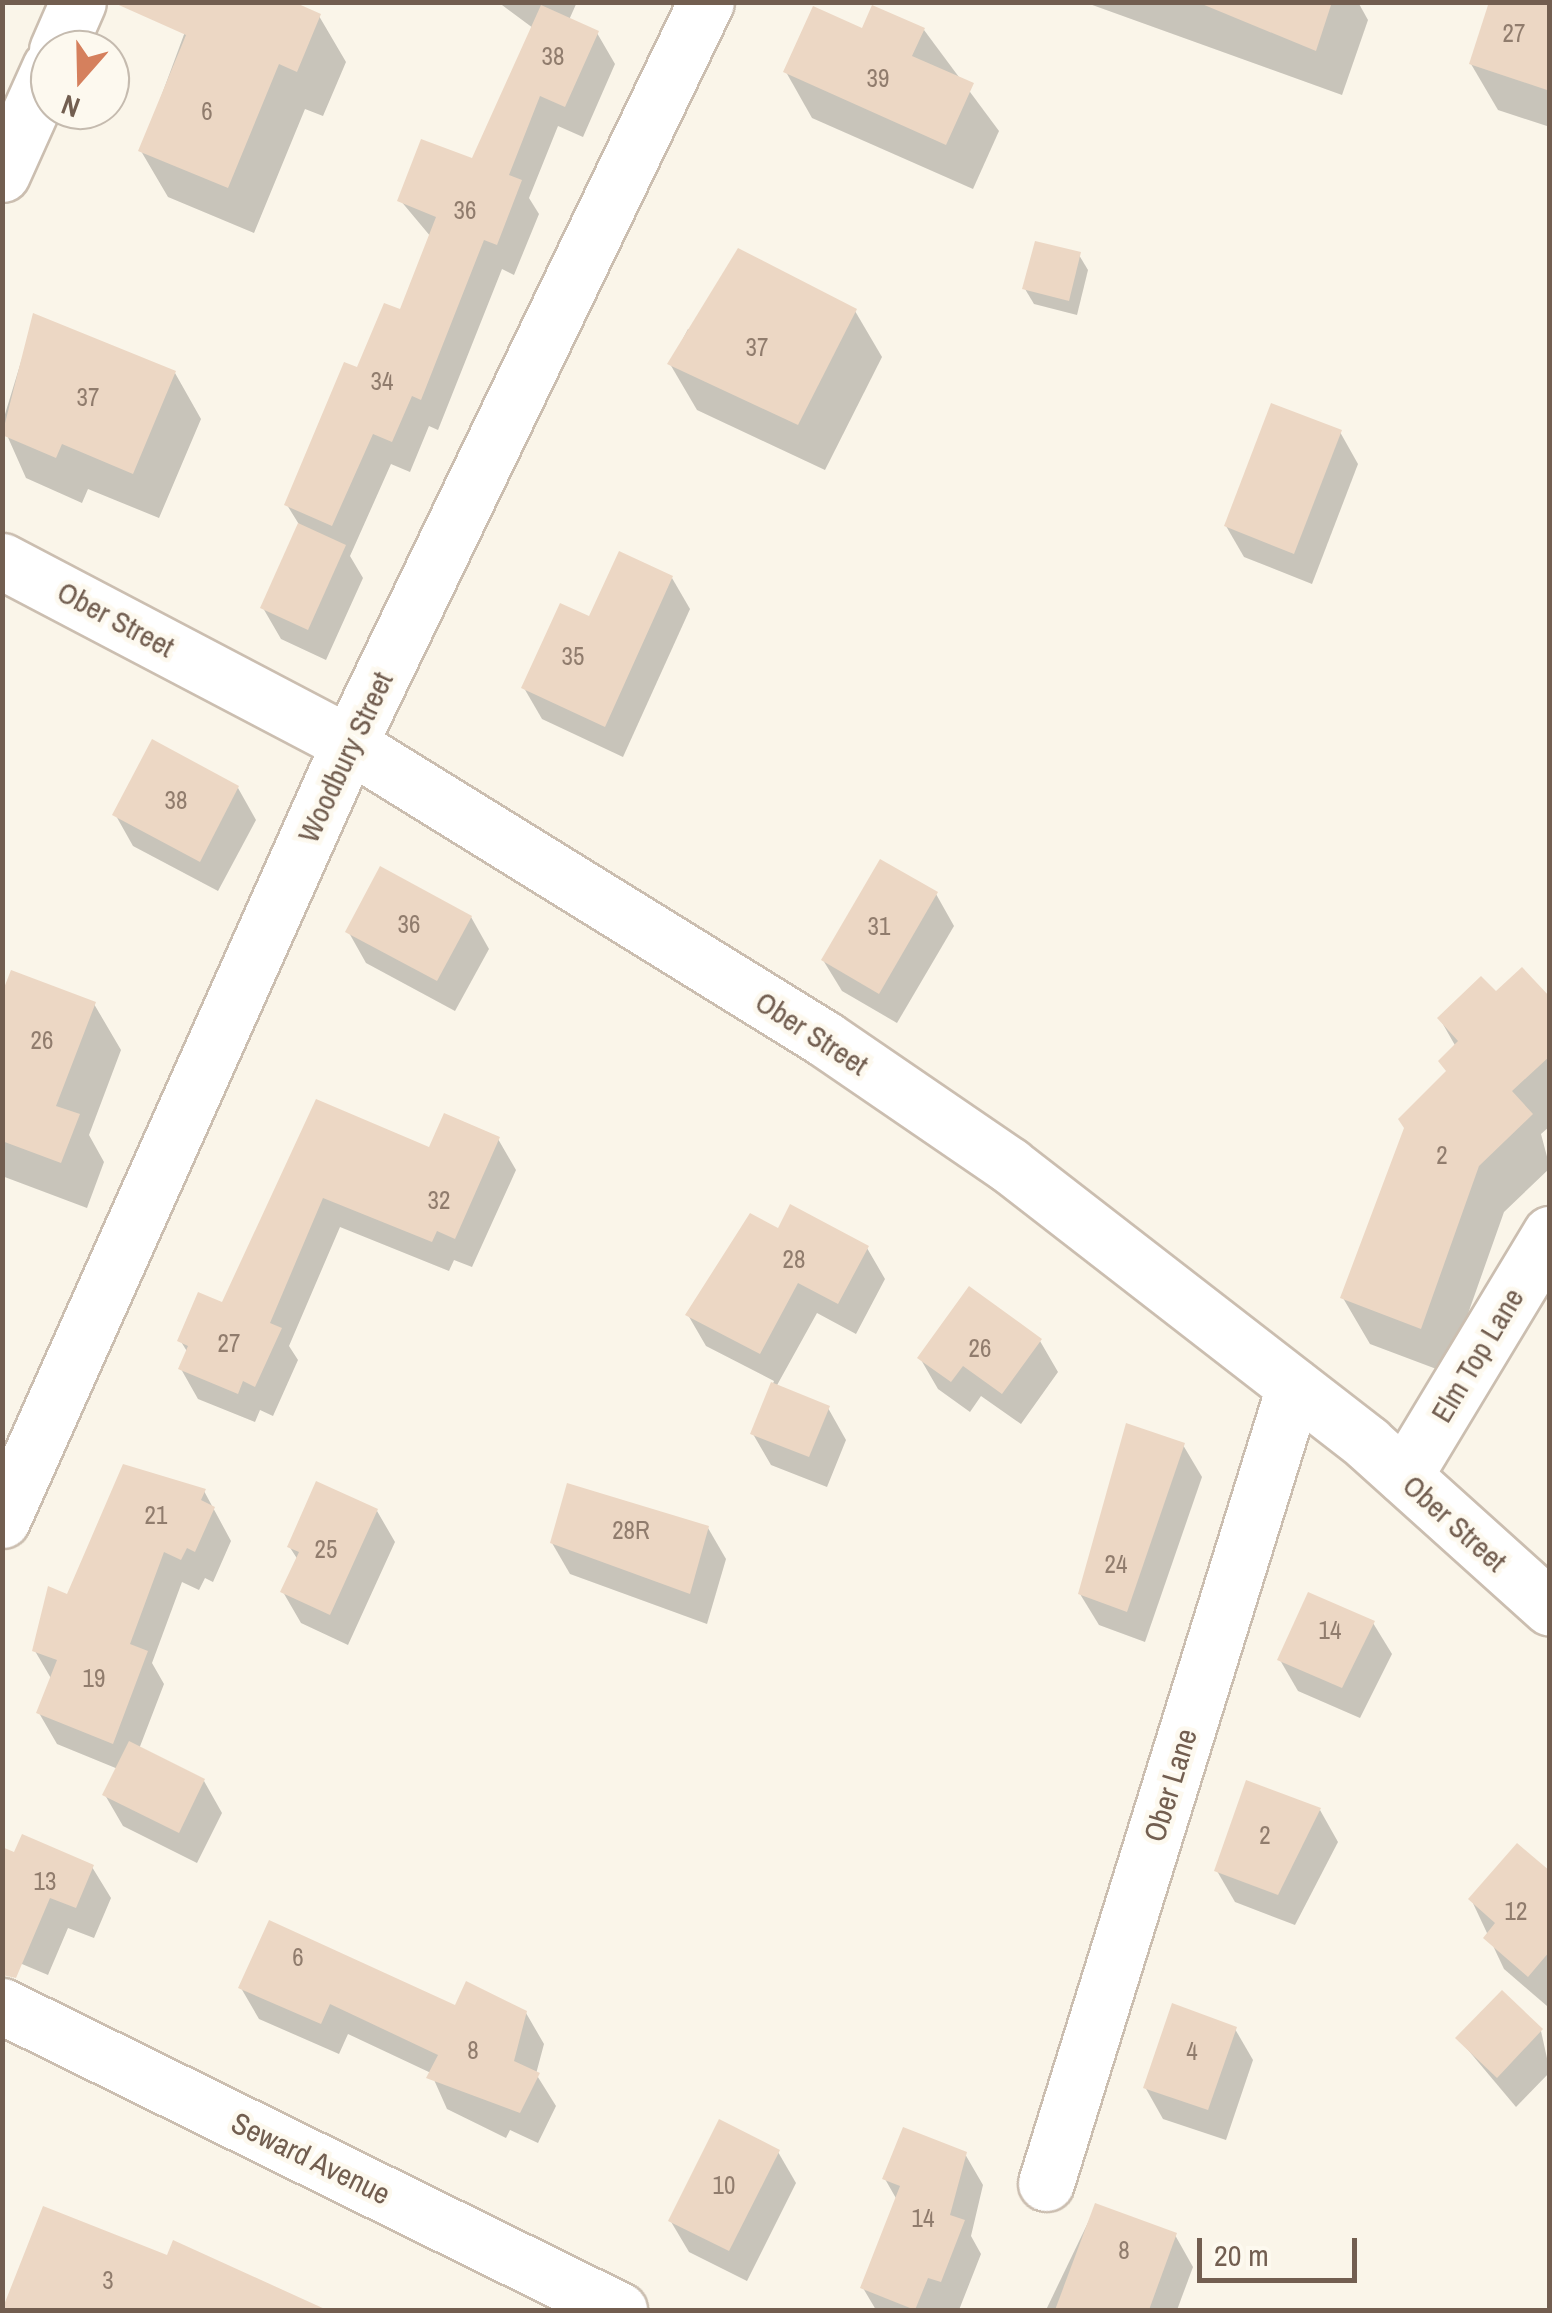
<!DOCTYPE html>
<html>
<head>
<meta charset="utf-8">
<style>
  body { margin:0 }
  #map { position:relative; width:1552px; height:2313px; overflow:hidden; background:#faf5e9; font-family:"Archivo Narrow",sans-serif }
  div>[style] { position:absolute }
  .shadow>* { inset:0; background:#0003 }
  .building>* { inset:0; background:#ecd7c4 }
  .roads { filter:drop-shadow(2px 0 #cbbeb0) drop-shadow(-2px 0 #cbbeb0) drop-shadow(0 2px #cbbeb0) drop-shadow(0 -2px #cbbeb0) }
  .minor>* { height:55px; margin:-27.5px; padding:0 27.5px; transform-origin:27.5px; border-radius:27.5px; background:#fff }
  span { translate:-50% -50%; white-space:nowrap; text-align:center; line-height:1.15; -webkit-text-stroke:9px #fdf9ef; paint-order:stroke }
  .number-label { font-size:25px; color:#907c6d }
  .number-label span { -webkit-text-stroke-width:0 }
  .street-label { font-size:30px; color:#725e50 }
  .frame { position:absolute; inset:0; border:5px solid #725e50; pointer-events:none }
  .north { position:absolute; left:30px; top:30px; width:100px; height:100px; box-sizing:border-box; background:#fdf9ef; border:2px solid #c5bbaf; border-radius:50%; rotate:200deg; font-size:28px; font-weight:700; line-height:40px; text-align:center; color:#725e50 }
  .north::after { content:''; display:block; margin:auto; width:35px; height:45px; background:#d5805d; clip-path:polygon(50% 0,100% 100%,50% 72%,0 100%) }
  .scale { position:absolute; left:1197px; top:2238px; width:160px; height:45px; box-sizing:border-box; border:5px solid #725e50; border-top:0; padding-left:12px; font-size:30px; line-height:35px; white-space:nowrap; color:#725e50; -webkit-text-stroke:8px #fdf9ef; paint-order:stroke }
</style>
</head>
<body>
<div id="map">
  <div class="shadow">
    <div style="clip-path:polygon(196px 2px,319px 16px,346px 62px,323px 116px,305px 109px,254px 233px,168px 197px,141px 151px)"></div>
    <div style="clip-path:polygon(498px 2px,577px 2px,569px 20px,597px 33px,615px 64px,583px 137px,558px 126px,529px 198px,539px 214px,514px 275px,502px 269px,438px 430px,429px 426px,410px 472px,391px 464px,350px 556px,363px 578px,326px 660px,281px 639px,263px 608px,300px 526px,287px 505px,359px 370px,401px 313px,431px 237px,400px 200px,474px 161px,533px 28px)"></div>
    <div style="clip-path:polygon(1084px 2px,1358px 2px,1368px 20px,1342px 95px)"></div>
    <div style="clip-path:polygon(1550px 2px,1550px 127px,1498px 110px,1471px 64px)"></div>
    <div style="clip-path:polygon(924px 30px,999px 131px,973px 189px,812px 118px,786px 72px,863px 31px)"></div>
    <div style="clip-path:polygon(1079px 255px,1088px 270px,1077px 315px,1034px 304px,1025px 289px)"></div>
    <div style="clip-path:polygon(855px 311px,882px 357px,825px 470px,697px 410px,670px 364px,688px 329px)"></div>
    <div style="clip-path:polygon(35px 316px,175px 373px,201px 419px,159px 518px,88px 489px,82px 503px,26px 478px,2px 424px)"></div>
    <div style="clip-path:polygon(1340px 432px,1358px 464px,1312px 584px,1244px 557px,1226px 526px)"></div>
    <div style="clip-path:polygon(672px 578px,690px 609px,623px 757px,542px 719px,524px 688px)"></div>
    <div style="clip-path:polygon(238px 788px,256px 820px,218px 891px,133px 846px,115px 814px)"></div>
    <div style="clip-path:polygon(936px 894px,954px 926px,897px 1023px,842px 991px,823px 960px)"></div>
    <div style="clip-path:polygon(471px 917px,489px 949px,455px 1011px,366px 963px,348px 931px)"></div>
    <div style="clip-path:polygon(1496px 994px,1550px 1000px,1550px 1126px,1541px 1134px,1550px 1168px,1504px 1212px,1447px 1373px,1370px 1344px,1343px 1298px,1448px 1073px,1456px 1047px,1440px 1019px)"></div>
    <div style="clip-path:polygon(2px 1000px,94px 1004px,121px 1050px,89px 1135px,104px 1162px,87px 1208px,2px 1176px)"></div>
    <div style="clip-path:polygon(317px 1102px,431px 1151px,498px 1139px,516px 1170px,472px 1267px,454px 1260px,449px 1271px,340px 1227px,289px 1346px,298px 1360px,273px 1416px,260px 1410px,255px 1422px,198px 1399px,181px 1369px,188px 1353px,180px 1340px,223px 1306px)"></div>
    <div style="clip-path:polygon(779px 1231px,867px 1248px,885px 1279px,856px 1334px,817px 1313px,776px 1387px,828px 1408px,846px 1440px,827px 1487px,771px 1465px,753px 1434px,774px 1381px,706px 1346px,688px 1315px)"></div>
    <div style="clip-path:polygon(1040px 1341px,1058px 1372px,1021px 1424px,981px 1396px,970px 1412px,938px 1389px,920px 1358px)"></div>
    <div style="clip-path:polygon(1128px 1426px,1183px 1445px,1202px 1477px,1145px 1642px,1099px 1625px,1080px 1594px)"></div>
    <div style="clip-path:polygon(204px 1491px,231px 1541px,213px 1582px,205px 1578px,199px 1590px,182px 1582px,152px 1663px,164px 1684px,139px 1749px,204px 1781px,222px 1813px,197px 1863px,123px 1826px,105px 1795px,118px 1769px,57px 1744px,39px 1713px,52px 1680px,35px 1651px,50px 1590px,68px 1597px)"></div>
    <div style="clip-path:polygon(377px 1511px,395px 1542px,348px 1645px,301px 1623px,283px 1592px,298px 1560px,289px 1546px)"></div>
    <div style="clip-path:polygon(708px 1528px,726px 1559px,707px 1624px,570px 1574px,552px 1543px)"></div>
    <div style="clip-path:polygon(1373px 1623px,1392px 1654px,1360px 1718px,1298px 1691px,1280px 1660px)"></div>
    <div style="clip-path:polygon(1320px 1810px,1338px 1842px,1295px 1925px,1235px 1902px,1217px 1871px)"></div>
    <div style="clip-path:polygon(2px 1850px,92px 1867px,111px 1898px,94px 1938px,68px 1928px,48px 1975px,3px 1956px)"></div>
    <div style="clip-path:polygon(1550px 1875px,1550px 2003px,1547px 2006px,1504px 1969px,1471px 1899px)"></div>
    <div style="clip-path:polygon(241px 1988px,526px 2013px,544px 2044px,536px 2074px,556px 2106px,538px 2143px,510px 2130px,506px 2138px,447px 2109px,431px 2073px,348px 2034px,339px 2054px,259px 2019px)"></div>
    <div style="clip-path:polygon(1235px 2029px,1253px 2060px,1226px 2140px,1163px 2119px,1145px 2087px)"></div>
    <div style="clip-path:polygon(1541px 2031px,1550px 2072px,1516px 2107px,1458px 2038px)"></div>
    <div style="clip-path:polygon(778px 2152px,796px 2183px,747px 2281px,689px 2252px,670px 2220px)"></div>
    <div style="clip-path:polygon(965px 2154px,983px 2185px,971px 2236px,981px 2254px,959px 2310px,876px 2310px,863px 2288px,897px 2200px,885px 2179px)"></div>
    <div style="clip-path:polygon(1096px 2206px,1175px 2235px,1193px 2267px,1177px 2310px,1046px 2310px)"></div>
    <div style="clip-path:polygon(175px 2243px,323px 2310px,5px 2308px,168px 2259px)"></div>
  </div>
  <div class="building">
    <div style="clip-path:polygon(112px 2px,294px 2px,321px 14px,297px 72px,279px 64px,228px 188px,138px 151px,186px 35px)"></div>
    <div style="clip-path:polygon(1197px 2px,1332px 2px,1316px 51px)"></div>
    <div style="clip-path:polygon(1489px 2px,1550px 2px,1550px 91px,1469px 64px)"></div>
    <div style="clip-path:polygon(541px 5px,599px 31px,565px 107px,540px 96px,509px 175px,522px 180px,497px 245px,484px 240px,421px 400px,412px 396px,392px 442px,373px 434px,332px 526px,284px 505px,344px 362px,357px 367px,384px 303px,400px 309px,436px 217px,397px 201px,421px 139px,472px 158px)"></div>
    <div style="clip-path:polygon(872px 5px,925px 28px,912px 56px,974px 83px,946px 145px,783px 72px,813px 6px,862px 28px)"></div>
    <div style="clip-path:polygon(1035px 241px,1081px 252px,1069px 301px,1022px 289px)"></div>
    <div style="clip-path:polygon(738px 248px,857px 309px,798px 425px,667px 364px)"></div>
    <div style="clip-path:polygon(33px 313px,176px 371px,133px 474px,62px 444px,56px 458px,2px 435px)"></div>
    <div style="clip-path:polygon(1271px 403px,1342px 430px,1294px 554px,1224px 526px)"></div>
    <div style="clip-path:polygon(298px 523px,346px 545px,308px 630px,260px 608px)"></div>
    <div style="clip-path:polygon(619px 551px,673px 576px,605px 727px,521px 688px,560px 603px,589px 616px)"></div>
    <div style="clip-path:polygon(152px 739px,239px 786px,200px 862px,112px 815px)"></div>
    <div style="clip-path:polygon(880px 859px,938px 892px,879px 994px,821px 960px)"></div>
    <div style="clip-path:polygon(380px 866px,472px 916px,437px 981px,345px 932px)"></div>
    <div style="clip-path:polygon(1522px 967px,1550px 997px,1550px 1056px,1512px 1091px,1533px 1114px,1479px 1166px,1421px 1329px,1340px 1298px,1404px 1128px,1398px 1119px,1446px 1071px,1438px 1061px,1458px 1041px,1437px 1018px,1481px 976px,1496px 991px)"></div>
    <div style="clip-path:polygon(11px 970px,96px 1002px,56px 1106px,80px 1114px,61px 1163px,2px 1141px,2px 993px)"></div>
    <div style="clip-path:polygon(316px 1099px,429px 1147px,444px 1113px,500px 1137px,455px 1239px,437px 1231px,432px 1242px,323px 1198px,270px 1323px,282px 1328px,255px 1387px,243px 1381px,238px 1394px,178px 1369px,188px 1346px,177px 1341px,198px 1292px,222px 1302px)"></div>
    <div style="clip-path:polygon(790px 1204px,869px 1246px,838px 1304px,798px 1283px,760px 1354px,685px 1315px,750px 1213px,778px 1228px)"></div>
    <div style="clip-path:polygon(969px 1286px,1042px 1339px,1002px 1394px,963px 1366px,951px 1382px,917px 1358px)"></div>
    <div style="clip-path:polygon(771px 1382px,830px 1406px,809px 1457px,750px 1434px)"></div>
    <div style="clip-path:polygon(1126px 1423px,1185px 1443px,1127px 1612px,1078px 1594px)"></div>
    <div style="clip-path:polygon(123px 1464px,206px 1489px,201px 1500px,215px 1507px,195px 1552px,187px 1548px,181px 1560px,164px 1552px,130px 1644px,148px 1651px,113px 1744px,36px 1713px,57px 1660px,32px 1651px,48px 1586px,67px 1594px)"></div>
    <div style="clip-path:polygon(316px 1481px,378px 1509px,330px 1615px,280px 1592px,299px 1552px,287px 1547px)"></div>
    <div style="clip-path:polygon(567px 1483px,709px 1526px,690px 1594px,550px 1543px)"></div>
    <div style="clip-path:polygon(1308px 1592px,1375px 1621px,1342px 1688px,1277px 1660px)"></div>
    <div style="clip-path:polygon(129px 1741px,205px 1779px,179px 1833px,102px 1795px)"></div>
    <div style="clip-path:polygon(1246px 1780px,1321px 1808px,1278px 1895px,1214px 1871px)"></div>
    <div style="clip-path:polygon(22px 1834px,94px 1865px,76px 1908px,50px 1898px,16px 1978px,2px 1975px,2px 1847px,14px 1852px)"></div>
    <div style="clip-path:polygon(1517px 1843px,1550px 1871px,1550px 1951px,1528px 1977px,1483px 1938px,1495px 1923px,1468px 1899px)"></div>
    <div style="clip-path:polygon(269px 1920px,455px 2005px,466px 1981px,527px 2011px,514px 2061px,540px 2073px,520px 2113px,426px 2078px,438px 2055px,330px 2004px,321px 2024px,238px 1988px)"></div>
    <div style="clip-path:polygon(1502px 1990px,1543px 2029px,1497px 2078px,1455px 2038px)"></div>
    <div style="clip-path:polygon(1172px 2003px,1237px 2027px,1208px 2110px,1143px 2088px)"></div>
    <div style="clip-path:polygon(719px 2119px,780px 2150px,729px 2251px,668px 2221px)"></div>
    <div style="clip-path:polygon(903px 2127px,967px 2152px,950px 2215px,965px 2220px,941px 2282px,928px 2278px,915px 2310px,860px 2288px,900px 2186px,882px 2179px)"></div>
    <div style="clip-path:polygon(1095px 2203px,1177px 2233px,1149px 2310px,1055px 2310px)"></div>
    <div style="clip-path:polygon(43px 2206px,167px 2255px,173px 2240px,327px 2310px,2px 2310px)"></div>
  </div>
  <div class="roads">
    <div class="minor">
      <div style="left:57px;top:50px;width:52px;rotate:-66.4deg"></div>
      <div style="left:2px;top:174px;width:117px;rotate:-65.8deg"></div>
      <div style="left:2px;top:561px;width:375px;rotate:27.7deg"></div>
      <div style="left:334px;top:735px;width:577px;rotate:31.76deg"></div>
      <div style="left:825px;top:1039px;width:223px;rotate:34.4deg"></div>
      <div style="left:1009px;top:1165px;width:453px;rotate:37.8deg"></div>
      <div style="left:1367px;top:1443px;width:246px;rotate:42deg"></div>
      <div style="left:1404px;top:1476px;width:283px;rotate:-58.9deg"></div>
      <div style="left:2px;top:1520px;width:850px;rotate:-65.91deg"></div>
      <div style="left:349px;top:744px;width:823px;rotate:-64.31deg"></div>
      <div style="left:2px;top:2006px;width:688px;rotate:26.23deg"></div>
      <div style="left:1046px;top:2183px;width:834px;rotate:-72.7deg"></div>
    </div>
  </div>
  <div class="number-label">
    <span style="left:1514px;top:33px">27</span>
    <span style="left:553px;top:56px">38</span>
    <span style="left:878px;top:78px">39</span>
    <span style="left:207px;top:111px">6</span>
    <span style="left:465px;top:210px">36</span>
    <span style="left:757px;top:347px">37</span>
    <span style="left:382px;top:381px">34</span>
    <span style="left:88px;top:397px">37</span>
    <span style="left:573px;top:656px">35</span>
    <span style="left:176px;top:800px">38</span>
    <span style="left:409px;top:924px">36</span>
    <span style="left:879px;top:926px">31</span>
    <span style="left:42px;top:1040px">26</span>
    <span style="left:1442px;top:1155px">2</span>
    <span style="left:439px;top:1200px">32</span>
    <span style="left:794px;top:1259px">28</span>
    <span style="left:229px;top:1343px">27</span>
    <span style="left:980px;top:1348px">26</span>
    <span style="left:156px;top:1515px">21</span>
    <span style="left:631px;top:1530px">28R</span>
    <span style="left:326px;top:1549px">25</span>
    <span style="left:1116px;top:1564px">24</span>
    <span style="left:1330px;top:1630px">14</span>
    <span style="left:94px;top:1678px">19</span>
    <span style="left:1265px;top:1835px">2</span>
    <span style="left:45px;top:1881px">13</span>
    <span style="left:1516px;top:1911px">12</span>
    <span style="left:298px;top:1957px">6</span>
    <span style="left:473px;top:2050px">8</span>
    <span style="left:1192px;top:2051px">4</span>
    <span style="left:724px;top:2185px">10</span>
    <span style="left:923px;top:2218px">14</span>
    <span style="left:1124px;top:2250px">8</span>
    <span style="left:108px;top:2280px">3</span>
  </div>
  <div class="street-label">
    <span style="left:116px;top:619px;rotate:28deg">Ober Street</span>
    <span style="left:345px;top:757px;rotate:-65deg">Woodbury Street</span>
    <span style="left:812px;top:1033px;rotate:33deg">Ober Street</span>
    <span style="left:1477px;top:1355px;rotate:-59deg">Elm Top Lane</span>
    <span style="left:1455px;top:1523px;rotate:42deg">Ober Street</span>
    <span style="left:1170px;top:1785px;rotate:-73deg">Ober Lane</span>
    <span style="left:311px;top:2158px;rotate:26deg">Seward Avenue</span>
  </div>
  <div class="frame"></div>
  <div class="north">N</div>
  <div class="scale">20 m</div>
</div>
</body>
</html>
